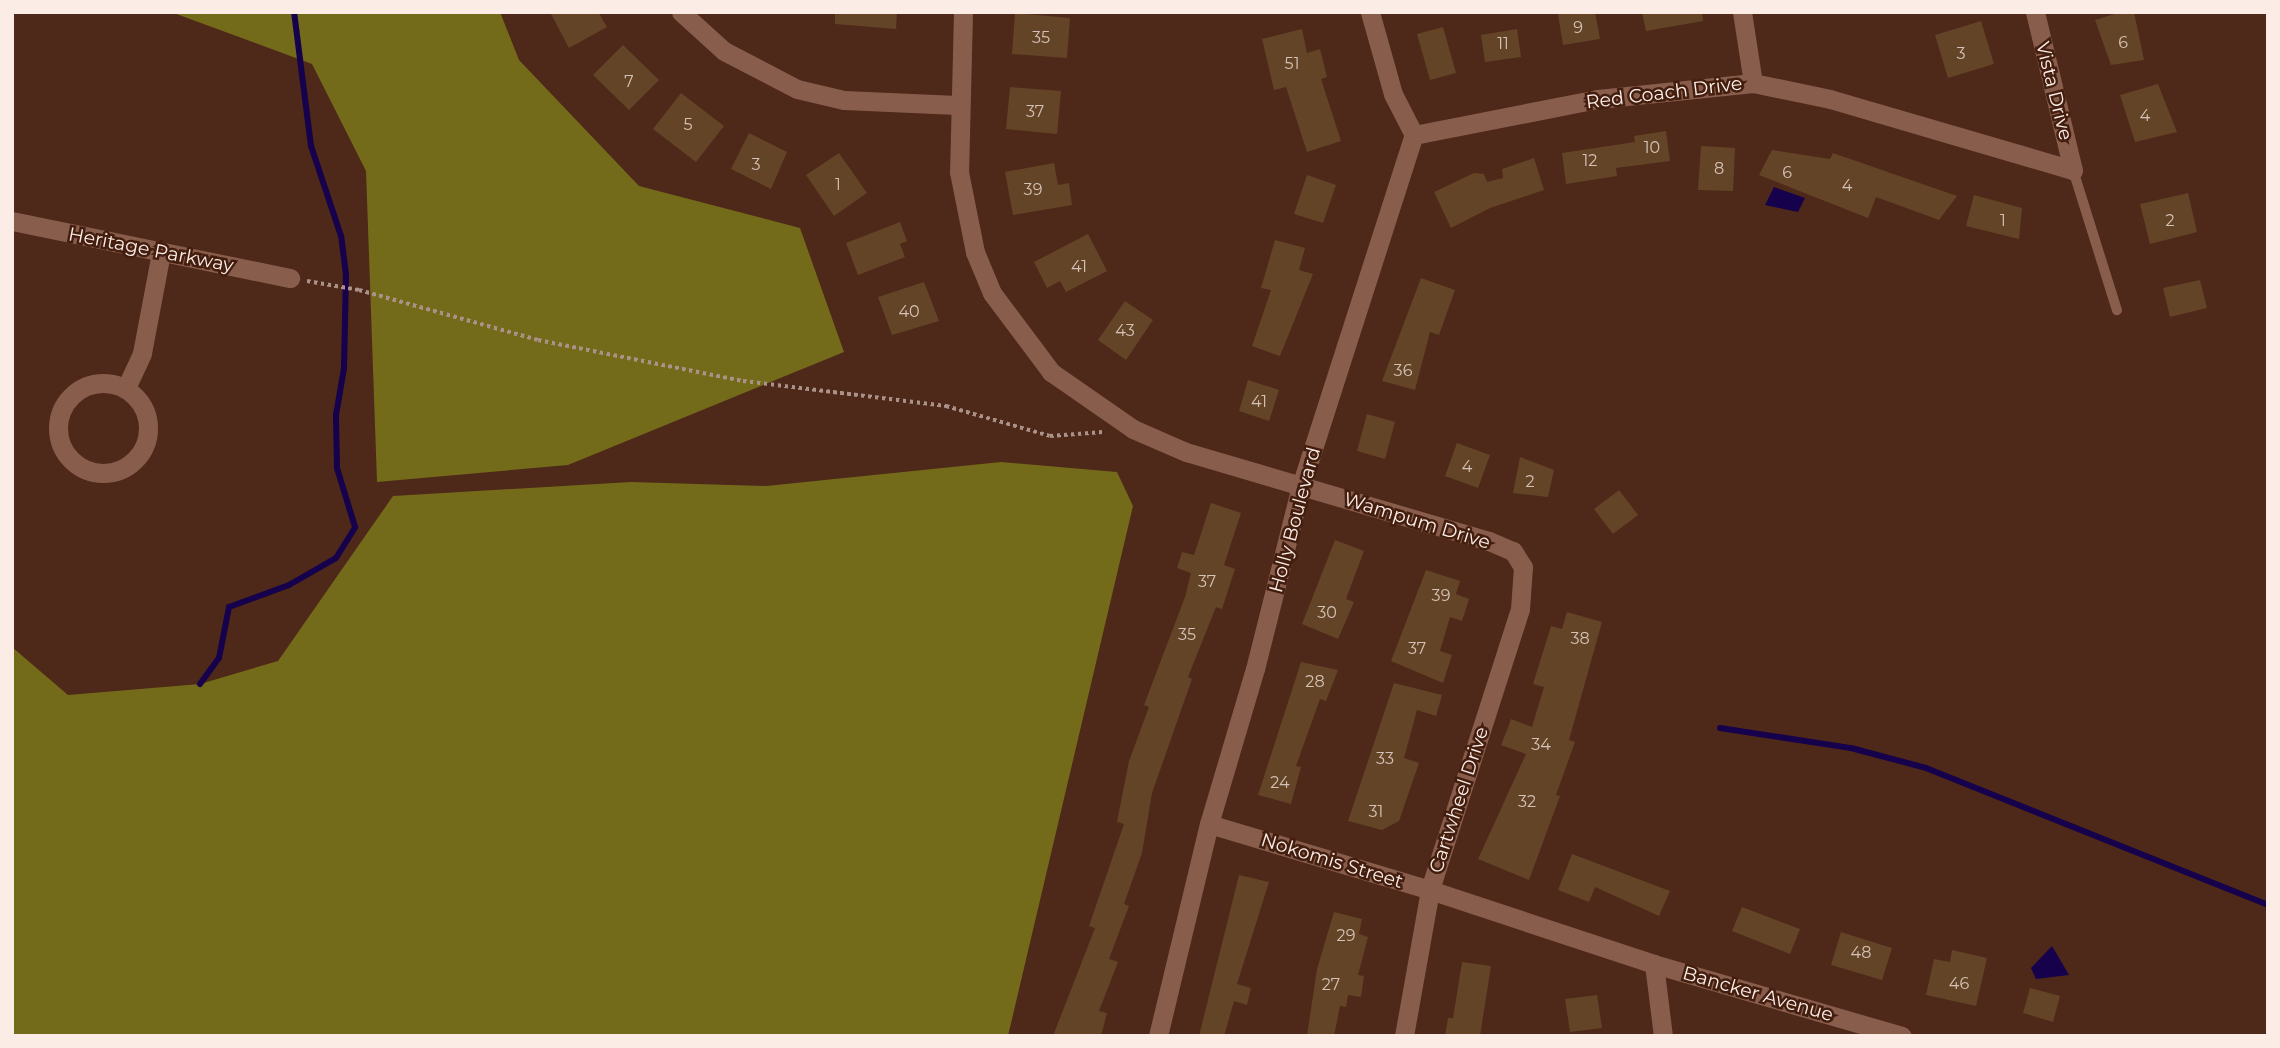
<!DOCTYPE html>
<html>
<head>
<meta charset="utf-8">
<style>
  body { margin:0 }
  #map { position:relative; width:2280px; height:1048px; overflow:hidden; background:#4e2819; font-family:Montserrat,sans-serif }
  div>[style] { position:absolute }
  .forest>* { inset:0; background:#736a1a }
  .water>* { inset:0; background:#16014c }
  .stream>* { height:6px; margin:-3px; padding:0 3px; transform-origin:3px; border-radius:3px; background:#16014c }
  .building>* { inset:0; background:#644426 }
  .path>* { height:3.5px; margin-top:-1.75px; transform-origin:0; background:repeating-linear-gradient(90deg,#ab9288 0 3.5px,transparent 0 7px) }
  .service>* { height:10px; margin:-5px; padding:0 5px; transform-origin:5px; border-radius:5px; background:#895d4c }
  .minor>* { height:19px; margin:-9.5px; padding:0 9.5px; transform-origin:9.5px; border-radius:9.5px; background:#895d4c }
  .minor>.ring { margin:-9.5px; padding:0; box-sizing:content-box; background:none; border:19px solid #895d4c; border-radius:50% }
  span { translate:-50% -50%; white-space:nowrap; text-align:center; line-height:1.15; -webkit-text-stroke:5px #431e0e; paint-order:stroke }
  .number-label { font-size:16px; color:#d5c2b6 }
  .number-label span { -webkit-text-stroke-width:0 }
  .street-label { font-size:19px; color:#fbece6 }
  .frame { position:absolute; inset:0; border:14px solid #fbece6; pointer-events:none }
</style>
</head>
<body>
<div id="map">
  <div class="forest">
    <div style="clip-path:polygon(171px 12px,500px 12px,519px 60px,639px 186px,800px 228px,844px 352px,568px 465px,377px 482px,366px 171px,312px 64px)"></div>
    <div style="clip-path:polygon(1001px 462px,1117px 472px,1133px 506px,1008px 1036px,12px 1036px,12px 647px,68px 695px,200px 684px,278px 661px,393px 496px,631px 482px,766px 486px)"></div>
  </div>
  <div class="water">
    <div style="clip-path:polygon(1774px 187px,1805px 198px,1798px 212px,1765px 205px)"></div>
    <div style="clip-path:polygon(2052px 946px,2069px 975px,2036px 979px,2031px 968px)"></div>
  </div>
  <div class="stream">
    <div style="left:200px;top:684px;width:32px;rotate:-54deg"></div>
    <div style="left:219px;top:658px;width:52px;rotate:-78.9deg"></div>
    <div style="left:229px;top:607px;width:64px;rotate:-20.1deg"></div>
    <div style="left:289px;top:585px;width:54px;rotate:-29.9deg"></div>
    <div style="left:336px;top:558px;width:36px;rotate:-58deg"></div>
    <div style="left:355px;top:527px;width:62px;rotate:-107deg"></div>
    <div style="left:337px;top:468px;width:53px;rotate:-91.1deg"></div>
    <div style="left:336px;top:415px;width:48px;rotate:-80.3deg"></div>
    <div style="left:344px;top:368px;width:93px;rotate:-88.8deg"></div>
    <div style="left:346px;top:275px;width:39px;rotate:-97deg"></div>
    <div style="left:341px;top:236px;width:95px;rotate:-108.4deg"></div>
    <div style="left:311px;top:146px;width:135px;rotate:-97.2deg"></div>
    <div style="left:1720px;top:728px;width:133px;rotate:8.7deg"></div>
    <div style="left:1851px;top:748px;width:78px;rotate:14.9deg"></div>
    <div style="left:1926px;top:768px;width:368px;rotate:21.8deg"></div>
  </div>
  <div class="building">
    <div style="clip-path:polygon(550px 12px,598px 12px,607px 27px,569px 48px)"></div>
    <div style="clip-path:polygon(835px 12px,897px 12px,896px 29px,835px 24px)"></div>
    <div style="clip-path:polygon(1595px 12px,1600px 39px,1563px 45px,1558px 14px)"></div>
    <div style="clip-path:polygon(1642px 12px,1702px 12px,1703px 21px,1646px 31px)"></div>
    <div style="clip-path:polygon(2121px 12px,2134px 12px,2144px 60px,2111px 65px,2095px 20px)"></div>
    <div style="clip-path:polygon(1015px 13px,1070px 18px,1067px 58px,1012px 54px)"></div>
    <div style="clip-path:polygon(1981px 21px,1994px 64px,1948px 78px,1935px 35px)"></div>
    <div style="clip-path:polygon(1443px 27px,1456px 73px,1430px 80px,1417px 34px)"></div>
    <div style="clip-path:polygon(1302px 29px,1307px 53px,1320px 49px,1327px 77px,1321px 79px,1341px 141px,1307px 152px,1286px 87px,1274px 90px,1262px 39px)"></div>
    <div style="clip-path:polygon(1517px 29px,1521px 57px,1485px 62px,1481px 35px)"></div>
    <div style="clip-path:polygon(623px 45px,659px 80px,629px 110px,593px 75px)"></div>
    <div style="clip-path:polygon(2158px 84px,2177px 132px,2135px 142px,2120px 95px)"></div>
    <div style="clip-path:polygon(1010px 87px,1061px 91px,1057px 134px,1006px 129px)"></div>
    <div style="clip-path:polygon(681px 93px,724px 126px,696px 162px,653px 129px)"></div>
    <div style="clip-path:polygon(1666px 131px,1670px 161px,1616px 168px,1617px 176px,1566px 184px,1562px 153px,1635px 142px,1634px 136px)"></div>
    <div style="clip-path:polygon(749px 133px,787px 152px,771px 189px,731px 169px)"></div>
    <div style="clip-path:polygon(1701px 146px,1735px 148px,1733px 191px,1698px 190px)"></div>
    <div style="clip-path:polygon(1772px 150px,1830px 159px,1833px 153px,1957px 196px,1939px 220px,1876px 197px,1868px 218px,1759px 175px)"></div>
    <div style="clip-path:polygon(839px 153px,867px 193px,834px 216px,806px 175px)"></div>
    <div style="clip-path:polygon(1534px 158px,1544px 190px,1490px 208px,1451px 228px,1434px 192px,1474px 173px,1484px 174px,1487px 182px,1503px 178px,1502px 169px)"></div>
    <div style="clip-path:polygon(1054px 163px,1058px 185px,1069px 183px,1072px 205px,1013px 215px,1005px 172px)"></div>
    <div style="clip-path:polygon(1307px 175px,1336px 185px,1323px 223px,1294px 214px)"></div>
    <div style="clip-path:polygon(2188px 193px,2197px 232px,2150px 244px,2140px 204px)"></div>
    <div style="clip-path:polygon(1974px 195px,2022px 208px,2019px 239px,1966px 226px)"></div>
    <div style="clip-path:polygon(900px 222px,907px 241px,900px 244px,905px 257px,858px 275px,846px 243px)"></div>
    <div style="clip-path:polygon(1088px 234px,1107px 271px,1066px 292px,1060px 281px,1047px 288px,1034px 262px)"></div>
    <div style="clip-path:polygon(1275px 240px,1305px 248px,1299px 270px,1313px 274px,1280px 356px,1252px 346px,1271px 290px,1261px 288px)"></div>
    <div style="clip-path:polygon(1421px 278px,1455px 290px,1439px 335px,1430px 332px,1415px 390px,1382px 381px)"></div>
    <div style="clip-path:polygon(2200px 280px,2207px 308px,2170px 317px,2163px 288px)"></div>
    <div style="clip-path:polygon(924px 282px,939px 321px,892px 335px,878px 297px)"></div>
    <div style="clip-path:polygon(1125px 301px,1153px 320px,1126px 360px,1098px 340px)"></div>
    <div style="clip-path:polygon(1248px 380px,1279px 390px,1269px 421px,1239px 411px)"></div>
    <div style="clip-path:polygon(1367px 414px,1395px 422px,1385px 459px,1357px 451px)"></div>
    <div style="clip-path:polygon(1457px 443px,1490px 455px,1478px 488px,1445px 476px)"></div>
    <div style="clip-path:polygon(1520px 457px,1554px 470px,1548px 497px,1513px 493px)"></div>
    <div style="clip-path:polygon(1619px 490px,1638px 515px,1613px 534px,1594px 509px)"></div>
    <div style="clip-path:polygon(1211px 503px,1241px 513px,1224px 565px,1235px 569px,1222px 609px,1216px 607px,1188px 677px,1192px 679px,1152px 793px,1142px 853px,1124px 904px,1129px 906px,1109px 959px,1118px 962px,1099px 1011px,1107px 1013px,1101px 1036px,1053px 1036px,1095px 928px,1089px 926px,1124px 824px,1117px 822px,1129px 761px,1149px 707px,1144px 705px,1185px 597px,1191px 573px,1177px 568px,1182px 552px,1194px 555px)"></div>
    <div style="clip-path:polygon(1335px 540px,1364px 551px,1346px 599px,1354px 602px,1338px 639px,1302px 624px)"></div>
    <div style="clip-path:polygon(1426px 570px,1460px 581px,1456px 594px,1469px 599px,1462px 621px,1450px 617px,1440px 651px,1452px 655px,1443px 683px,1391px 661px)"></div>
    <div style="clip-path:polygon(1567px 612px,1602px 622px,1569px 740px,1575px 742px,1556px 795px,1560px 796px,1529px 880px,1478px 859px,1526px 754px,1501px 745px,1507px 730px,1511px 719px,1532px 727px,1544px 687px,1533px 684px,1551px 626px,1562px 629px)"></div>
    <div style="clip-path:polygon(1301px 662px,1338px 670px,1326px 701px,1320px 699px,1296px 766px,1301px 767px,1291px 804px,1258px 795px)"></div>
    <div style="clip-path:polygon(1394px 683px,1442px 695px,1436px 716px,1417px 710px,1404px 758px,1419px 763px,1399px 821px,1382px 830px,1348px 821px)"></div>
    <div style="clip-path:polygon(1572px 854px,1670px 891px,1659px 916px,1595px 887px,1589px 902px,1558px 890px)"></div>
    <div style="clip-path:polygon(1239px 875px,1269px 882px,1237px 984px,1251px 988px,1247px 1005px,1234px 1001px,1224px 1036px,1199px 1036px)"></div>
    <div style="clip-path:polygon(1742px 907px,1800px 929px,1790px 954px,1732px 931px)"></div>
    <div style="clip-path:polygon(1334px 912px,1362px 919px,1359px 934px,1368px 937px,1358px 975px,1364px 976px,1361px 997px,1348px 995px,1346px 1007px,1340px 1006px,1334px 1036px,1307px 1036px,1317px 969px)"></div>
    <div style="clip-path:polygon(1841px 932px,1892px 948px,1882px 980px,1831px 965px)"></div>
    <div style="clip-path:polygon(1952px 950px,1987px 958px,1976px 1006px,1926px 995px,1934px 959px,1950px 962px)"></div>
    <div style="clip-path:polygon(1462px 962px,1491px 966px,1480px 1036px,1445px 1036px,1448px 1018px,1453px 1018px)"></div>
    <div style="clip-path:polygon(2030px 988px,2060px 996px,2053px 1022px,2023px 1013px)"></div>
    <div style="clip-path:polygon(1597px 995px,1602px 1028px,1570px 1032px,1565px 999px)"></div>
  </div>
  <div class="path">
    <div style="left:307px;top:281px;width:53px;rotate:9.8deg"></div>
    <div style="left:359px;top:290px;width:186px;rotate:15.6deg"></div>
    <div style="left:538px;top:340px;width:209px;rotate:11.3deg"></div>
    <div style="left:743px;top:381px;width:205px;rotate:7deg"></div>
    <div style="left:946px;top:406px;width:108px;rotate:16.1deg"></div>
    <div style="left:1050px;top:436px;width:53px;rotate:-4.3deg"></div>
  </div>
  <div class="service">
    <div style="left:2073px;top:170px;width:147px;rotate:72.6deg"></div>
  </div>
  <div class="minor">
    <div style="left:681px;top:12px;width:58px;rotate:42.2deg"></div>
    <div style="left:724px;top:51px;width:82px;rotate:27.5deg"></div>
    <div style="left:797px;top:89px;width:48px;rotate:13.2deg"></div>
    <div style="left:844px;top:100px;width:113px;rotate:2.5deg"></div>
    <div style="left:963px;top:12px;width:160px;rotate:91.4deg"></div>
    <div style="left:959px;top:172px;width:82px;rotate:78.7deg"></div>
    <div style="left:975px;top:252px;width:44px;rotate:67.5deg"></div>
    <div style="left:992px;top:293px;width:99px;rotate:53.2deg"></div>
    <div style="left:1051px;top:372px;width:100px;rotate:34.8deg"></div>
    <div style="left:1133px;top:429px;width:58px;rotate:23.5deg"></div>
    <div style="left:1186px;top:452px;width:316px;rotate:16.4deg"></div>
    <div style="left:1489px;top:541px;width:26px;rotate:23deg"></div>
    <div style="left:1513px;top:551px;width:19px;rotate:58deg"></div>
    <div style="left:1523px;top:567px;width:42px;rotate:94.1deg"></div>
    <div style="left:1520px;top:609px;width:295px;rotate:107.8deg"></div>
    <div style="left:1430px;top:890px;width:148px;rotate:100.1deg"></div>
    <div style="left:1742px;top:12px;width:72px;rotate:81.2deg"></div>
    <div style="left:2035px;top:12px;width:163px;rotate:76.5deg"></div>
    <div style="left:1414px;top:135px;width:187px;rotate:-11.1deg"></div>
    <div style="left:1598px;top:99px;width:156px;rotate:-5.9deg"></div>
    <div style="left:1753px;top:83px;width:79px;rotate:11.7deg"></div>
    <div style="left:1830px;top:99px;width:253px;rotate:16.3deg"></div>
    <div style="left:12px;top:221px;width:284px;rotate:11.6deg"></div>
    <div class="ring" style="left:58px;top:383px;width:71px;height:71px"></div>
    <div style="left:126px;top:388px;width:38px;rotate:-65deg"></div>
    <div style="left:142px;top:353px;width:103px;rotate:-79.3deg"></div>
    <div style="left:1209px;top:824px;width:231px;rotate:16.6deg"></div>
    <div style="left:1430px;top:890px;width:236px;rotate:18.3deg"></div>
    <div style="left:1654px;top:964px;width:258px;rotate:16.2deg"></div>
    <div style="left:1654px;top:964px;width:73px;rotate:82.9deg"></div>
    <div style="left:1158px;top:1036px;width:218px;rotate:-76.5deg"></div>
    <div style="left:1209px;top:824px;width:162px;rotate:-73.5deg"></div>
    <div style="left:1255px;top:669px;width:189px;rotate:-75.9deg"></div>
    <div style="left:1301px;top:486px;width:369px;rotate:-72.2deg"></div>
    <div style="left:1414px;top:135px;width:46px;rotate:-117.1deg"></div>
    <div style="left:1393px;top:94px;width:85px;rotate:-105.7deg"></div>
  </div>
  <div class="number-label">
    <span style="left:1578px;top:28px">9</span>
    <span style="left:1041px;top:38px">35</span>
    <span style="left:2123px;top:43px">6</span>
    <span style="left:1503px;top:44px">11</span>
    <span style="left:1961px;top:54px">3</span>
    <span style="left:1292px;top:64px">51</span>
    <span style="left:629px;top:82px">7</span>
    <span style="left:1035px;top:112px">37</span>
    <span style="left:2145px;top:116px">4</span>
    <span style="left:688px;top:125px">5</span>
    <span style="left:1652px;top:148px">10</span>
    <span style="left:1590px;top:161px">12</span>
    <span style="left:756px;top:165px">3</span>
    <span style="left:1719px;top:169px">8</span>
    <span style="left:1787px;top:173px">6</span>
    <span style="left:838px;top:185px">1</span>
    <span style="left:1847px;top:186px">4</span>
    <span style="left:1033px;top:190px">39</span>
    <span style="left:2003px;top:221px">1</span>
    <span style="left:2170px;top:221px">2</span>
    <span style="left:1079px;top:267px">41</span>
    <span style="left:909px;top:312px">40</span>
    <span style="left:1125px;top:331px">43</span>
    <span style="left:1403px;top:371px">36</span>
    <span style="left:1259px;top:402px">41</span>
    <span style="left:1467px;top:467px">4</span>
    <span style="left:1530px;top:482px">2</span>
    <span style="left:1207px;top:582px">37</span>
    <span style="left:1441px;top:596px">39</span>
    <span style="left:1327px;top:613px">30</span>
    <span style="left:1187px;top:635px">35</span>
    <span style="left:1580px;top:639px">38</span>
    <span style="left:1417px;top:649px">37</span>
    <span style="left:1315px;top:682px">28</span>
    <span style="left:1541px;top:745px">34</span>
    <span style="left:1385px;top:759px">33</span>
    <span style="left:1280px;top:783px">24</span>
    <span style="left:1527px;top:802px">32</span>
    <span style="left:1376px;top:812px">31</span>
    <span style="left:1346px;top:936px">29</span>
    <span style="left:1861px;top:953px">48</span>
    <span style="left:1959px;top:984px">46</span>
    <span style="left:1331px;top:985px">27</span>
  </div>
  <div class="street-label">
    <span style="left:2054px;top:91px;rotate:76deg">Vista Drive</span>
    <span style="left:1664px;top:93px;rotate:-7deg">Red Coach Drive</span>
    <span style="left:151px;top:250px;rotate:11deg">Heritage Parkway</span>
    <span style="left:1295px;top:520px;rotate:-75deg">Holly Boulevard</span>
    <span style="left:1417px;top:521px;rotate:17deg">Wampum Drive</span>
    <span style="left:1459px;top:800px;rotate:-72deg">Cartwheel Drive</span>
    <span style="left:1332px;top:861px;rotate:17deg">Nokomis Street</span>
    <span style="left:1758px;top:994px;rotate:16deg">Bancker Avenue</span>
  </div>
  <div class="frame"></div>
</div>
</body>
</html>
